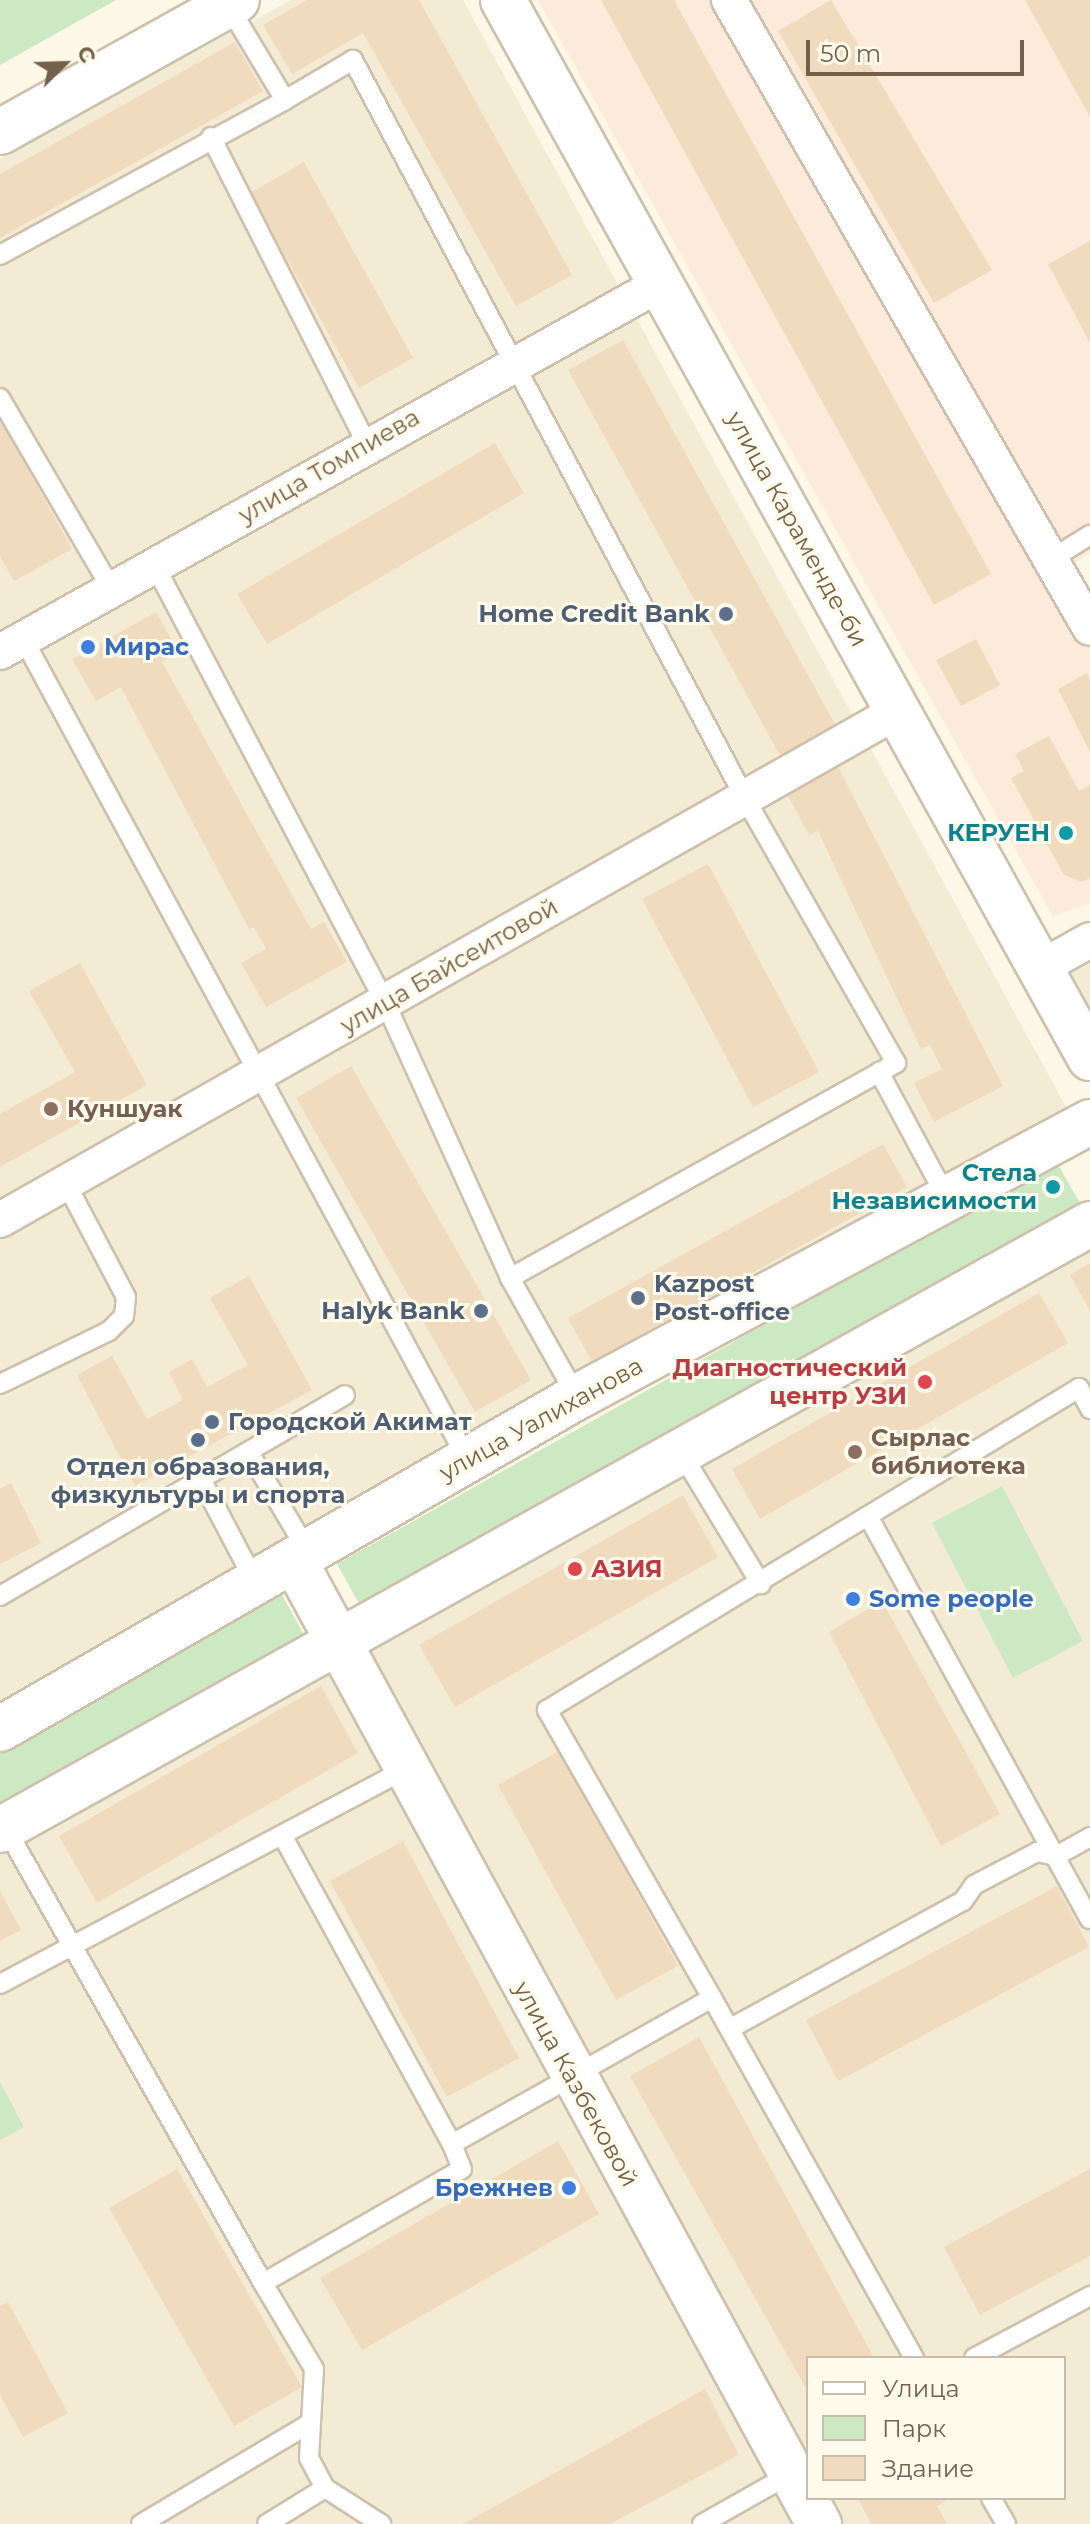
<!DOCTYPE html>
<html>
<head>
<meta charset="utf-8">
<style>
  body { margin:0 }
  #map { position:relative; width:1090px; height:2524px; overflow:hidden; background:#fcf7e6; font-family:Montserrat,sans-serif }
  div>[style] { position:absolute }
  .residential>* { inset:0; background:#f3ebd4 }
  .commercial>* { inset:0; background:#fceada }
  .green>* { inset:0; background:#cde9c4 }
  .building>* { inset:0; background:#f1dbbe }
  .roads { filter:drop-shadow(2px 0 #cdc0ac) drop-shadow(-2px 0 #cdc0ac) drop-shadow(0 2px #cdc0ac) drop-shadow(0 -2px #cdc0ac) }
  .service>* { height:18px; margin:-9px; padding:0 9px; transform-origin:9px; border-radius:9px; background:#fff }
  .minor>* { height:34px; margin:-17px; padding:0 17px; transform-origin:17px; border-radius:17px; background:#fff }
  .tertiary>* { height:44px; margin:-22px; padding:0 22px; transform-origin:22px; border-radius:22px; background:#fff }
  .secondary>* { height:44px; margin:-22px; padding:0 22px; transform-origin:22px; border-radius:22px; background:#fff }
  .dots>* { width:22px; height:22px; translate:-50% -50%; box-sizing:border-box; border:4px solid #fffbec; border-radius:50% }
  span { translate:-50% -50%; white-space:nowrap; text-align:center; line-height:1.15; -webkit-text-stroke:6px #fffbec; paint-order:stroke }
  .street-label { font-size:24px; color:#75614b }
  .service-label { font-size:24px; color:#4e5e75; font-weight:700 }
  .right { translate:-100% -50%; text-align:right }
  .left { translate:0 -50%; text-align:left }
  .shop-label { font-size:24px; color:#366cbe; font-weight:700 }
  .culture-label { font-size:24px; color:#0d838f; font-weight:700 }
  .education-label { font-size:24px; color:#785e54; font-weight:700 }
  .health-label { font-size:24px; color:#be3a42; font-weight:700 }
  .legend { position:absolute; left:806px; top:2356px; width:260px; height:144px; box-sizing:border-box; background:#fffbec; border:2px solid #c8bdac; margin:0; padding:10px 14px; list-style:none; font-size:24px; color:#75614b }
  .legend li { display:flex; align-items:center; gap:16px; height:40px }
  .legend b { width:40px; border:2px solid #c8bdac }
  .north { position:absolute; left:24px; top:24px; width:80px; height:80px; -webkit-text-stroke:6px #fffbec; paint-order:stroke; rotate:67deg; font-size:22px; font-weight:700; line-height:32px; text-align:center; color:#75614b }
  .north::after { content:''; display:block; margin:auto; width:28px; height:36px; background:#75614b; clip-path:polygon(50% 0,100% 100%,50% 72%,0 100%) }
  .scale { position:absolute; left:806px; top:40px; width:218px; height:36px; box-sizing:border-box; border:4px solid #75614b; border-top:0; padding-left:10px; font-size:24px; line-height:28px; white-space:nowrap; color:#75614b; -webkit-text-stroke:6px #fffbec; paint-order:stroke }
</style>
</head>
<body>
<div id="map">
  <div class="residential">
    <div style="clip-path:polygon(291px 0,463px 0,1073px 1120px,475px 1430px,0 1700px,0 159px)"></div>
    <div style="clip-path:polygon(1090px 953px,1090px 1012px,1065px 968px)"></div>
    <div style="clip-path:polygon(evenodd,1090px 1230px,1090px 2524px,0 2524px,0 1841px,1090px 1230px,808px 2358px,1064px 2358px,1064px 2498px,808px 2498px,808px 2358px)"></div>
  </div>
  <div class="commercial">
    <div style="clip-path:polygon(538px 0,1090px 0,1090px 553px,1073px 564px,1090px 594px,1090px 903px,1053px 916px)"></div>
  </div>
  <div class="green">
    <div style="clip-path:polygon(0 0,116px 0,0 65px)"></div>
    <div style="clip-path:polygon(1056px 1161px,1080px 1203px,361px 1607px,337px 1564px)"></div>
    <div style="clip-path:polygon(1002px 1486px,1083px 1641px,1013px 1678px,932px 1523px)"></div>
    <div style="clip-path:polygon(280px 1591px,304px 1635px,0 1802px,0 1744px)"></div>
    <div style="clip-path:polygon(0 2082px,24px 2127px,0 2140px)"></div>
  </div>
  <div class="building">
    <div style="clip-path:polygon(307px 0,419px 0,572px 275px,516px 306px,363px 33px,292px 74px,263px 25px)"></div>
    <div style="clip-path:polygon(601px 0,674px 0,991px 574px,934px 605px)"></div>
    <div style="clip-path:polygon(831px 0,992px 270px,934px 303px,778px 31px)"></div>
    <div style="clip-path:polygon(1025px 0,1090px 0,1090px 117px)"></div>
    <div style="clip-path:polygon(235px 42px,263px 91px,0 238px,0 174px)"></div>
    <div style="clip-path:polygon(304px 162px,413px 358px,359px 388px,250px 193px)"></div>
    <div style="clip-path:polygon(1090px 241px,1090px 343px,1048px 264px)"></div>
    <div style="clip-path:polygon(623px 340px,837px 728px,782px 759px,568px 370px)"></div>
    <div style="clip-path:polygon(0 419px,72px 549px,14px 581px,0 556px)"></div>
    <div style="clip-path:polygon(495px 443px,524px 493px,267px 644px,237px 594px)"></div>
    <div style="clip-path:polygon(156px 612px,179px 653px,162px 662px,311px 929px,324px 922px,347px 962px,266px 1007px,241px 963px,266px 949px,254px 927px,249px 929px,121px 687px,96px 701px,72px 659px)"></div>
    <div style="clip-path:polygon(976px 639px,1000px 685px,961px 706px,936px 660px)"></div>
    <div style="clip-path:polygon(1087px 673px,1090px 679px,1090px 752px,1058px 689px)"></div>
    <div style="clip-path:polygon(1049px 736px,1079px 791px,1090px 785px,1090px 878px,1082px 882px,1064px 875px,1011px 778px,1024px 771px,1015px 754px)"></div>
    <div style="clip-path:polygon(836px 763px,1003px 1086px,934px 1122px,914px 1083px,942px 1069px,930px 1045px,921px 1049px,818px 831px,809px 835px,785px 790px)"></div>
    <div style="clip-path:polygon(708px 864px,819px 1072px,753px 1107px,642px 899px)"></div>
    <div style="clip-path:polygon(80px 963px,147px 1085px,0 1167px,0 1114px,75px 1072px,29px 991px)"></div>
    <div style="clip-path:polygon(351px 1066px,531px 1380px,475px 1412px,296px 1098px)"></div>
    <div style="clip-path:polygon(883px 1144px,907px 1187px,592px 1362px,568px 1318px)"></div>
    <div style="clip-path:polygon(1090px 1263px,1090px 1311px,1070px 1275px)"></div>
    <div style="clip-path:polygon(249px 1276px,312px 1390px,135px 1486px,77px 1375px,112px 1356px,147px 1419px,183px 1400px,169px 1372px,192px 1359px,207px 1387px,248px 1365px,210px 1298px)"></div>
    <div style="clip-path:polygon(1039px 1293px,1068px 1343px,760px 1519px,732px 1469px)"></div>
    <div style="clip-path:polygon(11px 1483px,41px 1543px,0 1564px,0 1489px)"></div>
    <div style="clip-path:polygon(683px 1495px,718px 1557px,455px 1707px,419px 1645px)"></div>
    <div style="clip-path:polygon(882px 1601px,1000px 1814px,941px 1846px,829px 1632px)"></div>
    <div style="clip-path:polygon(321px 1686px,358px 1753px,97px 1903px,59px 1836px)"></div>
    <div style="clip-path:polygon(559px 1751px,678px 1966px,616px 2000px,498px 1785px)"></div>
    <div style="clip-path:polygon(403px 1841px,519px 2058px,447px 2097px,330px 1881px)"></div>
    <div style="clip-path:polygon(1057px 1886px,1089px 1947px,838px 2081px,806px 2020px)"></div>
    <div style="clip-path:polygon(0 1891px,21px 1930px,0 1941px)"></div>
    <div style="clip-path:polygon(699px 2037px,874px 2358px,808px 2358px,808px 2392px,630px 2076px)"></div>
    <div style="clip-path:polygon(558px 2141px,599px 2214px,362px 2350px,320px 2278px)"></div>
    <div style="clip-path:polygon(177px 2169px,302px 2387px,234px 2426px,109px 2208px)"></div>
    <div style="clip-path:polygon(1090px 2169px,1090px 2256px,980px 2315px,944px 2247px)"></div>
    <div style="clip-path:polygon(8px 2302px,68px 2413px,23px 2437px,0 2395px,0 2306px)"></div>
    <div style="clip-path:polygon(705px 2389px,739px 2455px,610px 2524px,463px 2524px)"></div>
    <div style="clip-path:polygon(857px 2498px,951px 2498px,937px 2506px,947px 2524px,872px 2524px)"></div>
  </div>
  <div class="roads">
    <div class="service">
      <div style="left:211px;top:137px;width:345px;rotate:63.1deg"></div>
      <div style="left:0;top:255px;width:324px;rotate:-28.5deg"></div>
      <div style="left:0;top:398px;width:222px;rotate:59.7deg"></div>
      <div style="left:1053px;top:558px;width:44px;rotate:-31.9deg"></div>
      <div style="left:155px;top:566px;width:493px;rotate:62.2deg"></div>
      <div style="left:385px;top:1002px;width:303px;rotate:65.6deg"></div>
      <div style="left:510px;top:1278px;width:442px;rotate:-29.1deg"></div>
      <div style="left:896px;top:1063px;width:305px;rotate:-119.7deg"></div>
      <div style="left:745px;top:798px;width:836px;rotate:-117.98deg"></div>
      <div style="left:353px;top:60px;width:79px;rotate:149.5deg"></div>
      <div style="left:285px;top:100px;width:111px;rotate:-121deg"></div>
      <div style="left:24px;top:640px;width:932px;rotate:61.57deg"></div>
      <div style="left:879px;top:1072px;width:145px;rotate:61.7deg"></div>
      <div style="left:510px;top:1278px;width:137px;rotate:60.6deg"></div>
      <div style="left:0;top:1384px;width:121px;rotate:-25.9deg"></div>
      <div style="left:109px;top:1331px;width:21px;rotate:-45deg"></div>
      <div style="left:124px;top:1316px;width:19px;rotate:-84deg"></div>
      <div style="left:126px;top:1297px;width:129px;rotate:-117.8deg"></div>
      <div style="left:680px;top:1451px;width:156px;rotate:58.7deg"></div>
      <div style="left:250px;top:1454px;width:112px;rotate:59.3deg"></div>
      <div style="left:201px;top:1479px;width:116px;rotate:62.3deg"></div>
      <div style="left:868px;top:1516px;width:460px;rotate:61.2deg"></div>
      <div style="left:0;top:1596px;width:399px;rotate:-30.2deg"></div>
      <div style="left:5px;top:1827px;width:524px;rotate:60.5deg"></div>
      <div style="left:263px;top:2283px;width:229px;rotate:-29.8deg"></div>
      <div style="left:462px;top:2169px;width:27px;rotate:-112deg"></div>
      <div style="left:282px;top:1835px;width:353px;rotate:61.2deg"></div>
      <div style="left:452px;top:2144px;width:298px;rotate:-29.3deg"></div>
      <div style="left:712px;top:1998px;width:332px;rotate:-119.8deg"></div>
      <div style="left:547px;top:1710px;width:622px;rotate:-31.18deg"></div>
      <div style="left:1079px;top:1388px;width:24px;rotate:62deg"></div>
      <div style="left:0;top:1984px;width:459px;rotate:-27.9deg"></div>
      <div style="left:712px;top:1998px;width:413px;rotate:60.7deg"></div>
      <div style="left:731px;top:2028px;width:264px;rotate:-28.7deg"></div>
      <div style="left:963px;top:1901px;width:19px;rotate:-55deg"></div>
      <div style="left:974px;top:1885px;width:71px;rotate:-27.6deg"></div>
      <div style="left:1037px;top:1852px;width:19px;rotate:12deg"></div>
      <div style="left:1056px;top:1856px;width:39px;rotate:-29deg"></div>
      <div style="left:263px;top:2283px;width:100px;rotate:59.3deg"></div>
      <div style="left:314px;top:2369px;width:89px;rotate:93.2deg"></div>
      <div style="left:309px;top:2458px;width:34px;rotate:62deg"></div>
      <div style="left:325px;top:2488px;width:67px;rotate:32.7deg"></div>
      <div style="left:974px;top:2358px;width:132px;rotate:-28.1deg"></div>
      <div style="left:991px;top:2498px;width:30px;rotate:60deg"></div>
      <div style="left:141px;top:2524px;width:196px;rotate:-30.8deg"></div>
      <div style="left:267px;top:2524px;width:68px;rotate:-31.8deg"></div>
      <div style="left:702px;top:2524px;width:103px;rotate:-29.5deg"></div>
    </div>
    <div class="minor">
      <div style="left:729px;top:0;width:724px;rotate:60.11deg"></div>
      <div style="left:0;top:652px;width:756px;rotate:-29.14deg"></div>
      <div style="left:1040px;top:968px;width:57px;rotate:-29.2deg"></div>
      <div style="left:0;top:1220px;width:1032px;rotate:-29.55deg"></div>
    </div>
    <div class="tertiary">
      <div style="left:294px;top:1560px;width:1098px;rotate:61.43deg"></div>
      <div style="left:0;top:1729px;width:666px;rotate:-29.92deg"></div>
      <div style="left:577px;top:1397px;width:582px;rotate:-28.19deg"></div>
      <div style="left:0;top:1830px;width:1247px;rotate:-29.07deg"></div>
    </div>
    <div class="secondary">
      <div style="left:503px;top:0;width:1210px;rotate:60.98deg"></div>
      <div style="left:0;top:132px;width:271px;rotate:-29.1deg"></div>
    </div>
  </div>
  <div class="dots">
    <div style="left:726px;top:614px;background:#5c6f8a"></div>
    <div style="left:88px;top:647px;background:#3f7fe0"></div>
    <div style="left:1066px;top:833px;background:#0f9aa8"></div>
    <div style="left:51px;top:1109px;background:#8d6e63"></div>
    <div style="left:1053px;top:1187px;background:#0f9aa8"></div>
    <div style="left:638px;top:1298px;background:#5c6f8a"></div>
    <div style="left:481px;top:1311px;background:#5c6f8a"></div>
    <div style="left:925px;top:1382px;background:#e0444e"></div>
    <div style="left:212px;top:1422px;background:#5c6f8a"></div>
    <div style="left:198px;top:1440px;background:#5c6f8a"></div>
    <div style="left:855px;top:1452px;background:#8d6e63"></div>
    <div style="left:575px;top:1569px;background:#e0444e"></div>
    <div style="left:853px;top:1599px;background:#3f7fe0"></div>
    <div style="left:569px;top:2188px;background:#3f7fe0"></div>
  </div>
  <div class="street-label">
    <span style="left:329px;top:466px;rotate:-30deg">улица Томпиева</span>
    <span style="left:797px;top:529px;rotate:61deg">улица Караменде-би</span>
    <span style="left:449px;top:966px;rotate:-30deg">улица Байсеитовой</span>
    <span style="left:541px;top:1419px;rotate:-29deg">улица Уалиханова</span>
    <span style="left:576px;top:2084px;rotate:61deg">улица Казбековой</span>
  </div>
  <div class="service-label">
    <span class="right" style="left:710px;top:614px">Home Credit Bank</span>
    <span class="left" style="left:654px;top:1298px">Kazpost<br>Post-office</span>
    <span class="right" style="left:465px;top:1311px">Halyk Bank</span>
    <span class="left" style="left:228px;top:1422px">Городской Акимат</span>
    <span style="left:198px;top:1481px">Отдел образования,<br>физкультуры и спорта</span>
  </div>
  <div class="shop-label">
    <span class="left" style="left:104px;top:647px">Мирас</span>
    <span class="left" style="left:869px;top:1599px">Some people</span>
    <span class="right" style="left:553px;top:2188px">Брежнев</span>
  </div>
  <div class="culture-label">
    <span class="right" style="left:1050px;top:833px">КЕРУЕН</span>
    <span class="right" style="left:1037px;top:1187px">Стела<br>Независимости</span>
  </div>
  <div class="education-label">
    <span class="left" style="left:67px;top:1109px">Куншуак</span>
    <span class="left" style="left:871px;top:1452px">Сырлас<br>библиотека</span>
  </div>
  <div class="health-label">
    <span class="right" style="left:907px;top:1382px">Диагностический<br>центр УЗИ</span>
    <span class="left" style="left:591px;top:1569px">АЗИЯ</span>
  </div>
  <ul class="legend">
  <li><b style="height:10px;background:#fff"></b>Улица</li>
  <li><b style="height:22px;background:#cde9c4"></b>Парк</li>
  <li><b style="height:22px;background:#f1dbbe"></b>Здание</li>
  </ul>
  <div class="north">С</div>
  <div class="scale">50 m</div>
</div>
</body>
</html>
